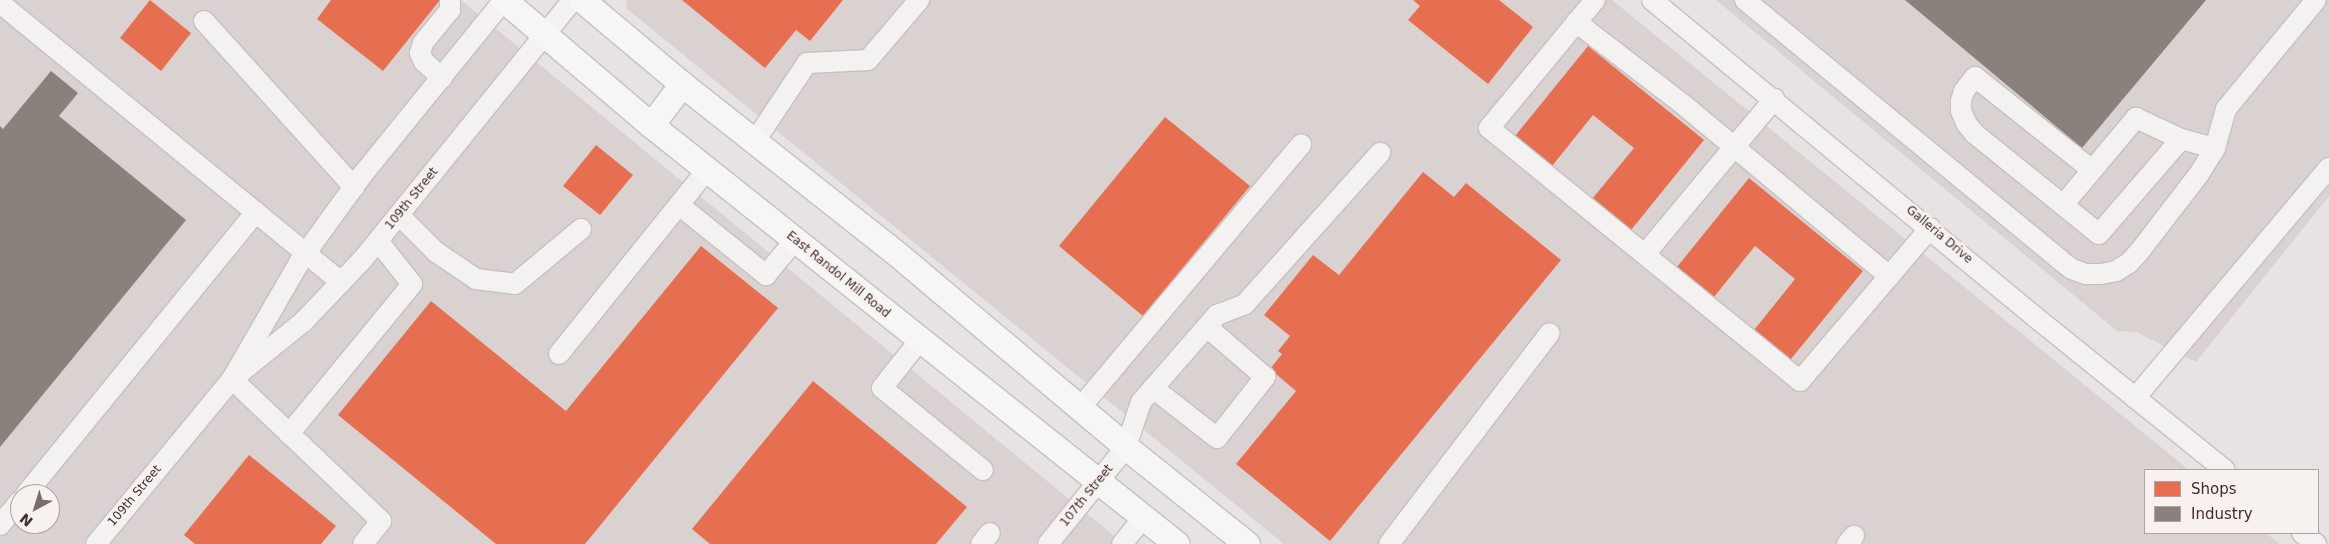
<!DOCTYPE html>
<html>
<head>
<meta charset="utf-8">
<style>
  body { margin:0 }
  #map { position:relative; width:2329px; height:544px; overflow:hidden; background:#e7e3e2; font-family:"DejaVu Sans",sans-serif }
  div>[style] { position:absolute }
  .built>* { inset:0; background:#dad2d0 }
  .shops>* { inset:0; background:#e76f51 }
  .industry>* { inset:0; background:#8a817c }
  .roads { filter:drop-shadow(1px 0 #c5c1c0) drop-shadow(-1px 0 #c5c1c0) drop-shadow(0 1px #c5c1c0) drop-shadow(0 -1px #c5c1c0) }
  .minor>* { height:20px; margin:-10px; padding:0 10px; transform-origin:10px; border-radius:10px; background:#f4f2f1 }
  .major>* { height:25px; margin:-12.5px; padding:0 12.5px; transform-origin:12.5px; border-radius:12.5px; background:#f6f6f6 }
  span { translate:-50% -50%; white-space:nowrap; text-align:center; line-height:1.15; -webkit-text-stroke:5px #f7f1f0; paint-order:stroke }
  .street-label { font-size:12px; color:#412d29 }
  .legend { position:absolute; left:2144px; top:469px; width:175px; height:65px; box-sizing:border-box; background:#f7f1f0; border:1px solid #aea3a0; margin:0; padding:6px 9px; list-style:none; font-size:15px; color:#412d29 }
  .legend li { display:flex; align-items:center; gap:10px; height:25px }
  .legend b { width:25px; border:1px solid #aea3a0 }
  .north { position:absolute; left:10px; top:484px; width:50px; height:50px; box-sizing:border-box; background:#f7f1f0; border:1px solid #aea3a0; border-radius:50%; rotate:219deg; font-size:14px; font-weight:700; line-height:20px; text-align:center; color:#412d29 }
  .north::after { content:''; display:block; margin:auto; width:18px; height:22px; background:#7b6d6a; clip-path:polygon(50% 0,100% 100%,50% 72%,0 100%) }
</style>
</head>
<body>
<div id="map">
  <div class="built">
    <div style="clip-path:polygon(evenodd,0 0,461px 0,1124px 544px,0 544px,0 0,20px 494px,50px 494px,50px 524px,20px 524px,20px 494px)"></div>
    <div style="clip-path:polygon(627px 0,1612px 0,2189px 470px,2145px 470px,2145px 533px,2266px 533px,2280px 544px,1284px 544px,626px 8px)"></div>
    <div style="clip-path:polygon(1716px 0,2329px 0,2329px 196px,2196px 362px,2136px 332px,2117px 331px)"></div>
  </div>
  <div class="shops">
    <div style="clip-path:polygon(150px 0,191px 33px,161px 71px,120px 38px)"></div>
    <div style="clip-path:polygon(331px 0,440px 0,383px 71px,317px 19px)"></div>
    <div style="clip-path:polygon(682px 0,843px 0,810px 41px,796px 30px,765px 68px)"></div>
    <div style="clip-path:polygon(1413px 0,1499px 0,1533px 27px,1488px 84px,1408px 20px,1420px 6px)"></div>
    <div style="clip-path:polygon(1588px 46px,1704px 140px,1627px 235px,1588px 204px,1634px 148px,1593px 115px,1548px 171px,1511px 141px)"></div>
    <div style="clip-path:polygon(1165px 117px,1250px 186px,1143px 316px,1059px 246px)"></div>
    <div style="clip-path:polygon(596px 145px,633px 175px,600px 215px,563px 186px)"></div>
    <div style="clip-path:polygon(1423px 172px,1454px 197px,1466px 183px,1561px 260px,1330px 541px,1236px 464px,1296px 391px,1270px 369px,1282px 354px,1278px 351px,1290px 336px,1264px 315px,1313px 255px,1339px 275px)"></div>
    <div style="clip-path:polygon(1749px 178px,1863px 271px,1786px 365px,1750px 335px,1795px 279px,1755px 246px,1710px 302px,1673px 272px)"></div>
    <div style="clip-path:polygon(701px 246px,778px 308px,585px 544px,496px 544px,338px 415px,431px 301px,566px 411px)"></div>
    <div style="clip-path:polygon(813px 381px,967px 507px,936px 544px,710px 544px,692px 529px)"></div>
    <div style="clip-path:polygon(249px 455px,336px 526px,321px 544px,195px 544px,184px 535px)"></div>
  </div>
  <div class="industry">
    <div style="clip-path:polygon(1905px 0,2206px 0,2082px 148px)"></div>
    <div style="clip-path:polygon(51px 71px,78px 93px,59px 116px,186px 220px,0 447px,0 126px,3px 129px)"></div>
  </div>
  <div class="roads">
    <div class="minor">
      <div style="left:1595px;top:0;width:166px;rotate:129.6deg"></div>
      <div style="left:1489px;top:128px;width:401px;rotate:39.1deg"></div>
      <div style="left:1800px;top:381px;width:201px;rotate:-49.6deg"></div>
      <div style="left:1652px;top:0;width:496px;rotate:39.6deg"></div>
      <div style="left:2034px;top:316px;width:245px;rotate:38.9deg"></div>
      <div style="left:1745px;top:0;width:408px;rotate:39.5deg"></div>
      <div style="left:2060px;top:260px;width:15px;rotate:37deg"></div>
      <div style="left:2072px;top:269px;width:15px;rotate:20deg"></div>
      <div style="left:2086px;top:274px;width:15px"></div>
      <div style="left:2101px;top:274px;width:15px;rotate:-11deg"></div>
      <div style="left:2116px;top:271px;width:15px;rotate:-32deg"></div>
      <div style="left:2129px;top:263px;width:15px;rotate:-48deg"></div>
      <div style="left:2139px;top:252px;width:98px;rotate:-52.4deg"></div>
      <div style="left:2199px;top:174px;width:31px;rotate:-58deg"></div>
      <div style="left:2215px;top:148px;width:41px;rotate:-74.2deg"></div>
      <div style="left:2226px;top:109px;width:141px;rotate:-50.5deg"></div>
      <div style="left:0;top:3px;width:441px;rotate:39.3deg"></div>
      <div style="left:204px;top:21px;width:224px;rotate:47.9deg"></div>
      <div style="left:1576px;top:22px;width:138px;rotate:37.6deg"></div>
      <div style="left:1685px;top:106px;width:266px;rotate:39.8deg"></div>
      <div style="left:442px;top:78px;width:24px;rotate:-138deg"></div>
      <div style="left:424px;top:62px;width:10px;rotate:-114deg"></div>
      <div style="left:420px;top:53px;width:10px;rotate:-73deg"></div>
      <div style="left:423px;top:43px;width:43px;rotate:-50.7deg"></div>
      <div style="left:450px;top:10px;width:10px;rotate:-90deg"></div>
      <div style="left:755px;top:141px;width:94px;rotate:-56.3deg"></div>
      <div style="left:807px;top:63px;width:61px;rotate:-2.8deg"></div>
      <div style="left:868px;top:60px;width:79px;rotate:-49.6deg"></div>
      <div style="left:2092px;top:170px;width:149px;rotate:-141.5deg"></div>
      <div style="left:1975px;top:77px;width:18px;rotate:128deg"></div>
      <div style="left:1964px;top:91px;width:10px;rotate:107deg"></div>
      <div style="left:1961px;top:101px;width:10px;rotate:90deg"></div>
      <div style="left:1961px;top:111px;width:13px;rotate:67deg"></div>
      <div style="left:1966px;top:123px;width:14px;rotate:51deg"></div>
      <div style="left:1975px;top:134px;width:159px;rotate:38.9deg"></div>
      <div style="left:2099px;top:234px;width:125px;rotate:-49.2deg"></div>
      <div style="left:679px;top:205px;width:112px;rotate:38.8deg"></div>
      <div style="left:766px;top:275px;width:45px;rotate:-50.4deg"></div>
      <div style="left:2063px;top:205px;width:114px;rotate:-50deg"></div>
      <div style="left:2136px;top:118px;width:50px;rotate:25deg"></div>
      <div style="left:2181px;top:139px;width:35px;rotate:15deg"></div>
      <div style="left:399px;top:215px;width:52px;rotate:45deg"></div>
      <div style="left:436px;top:252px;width:48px;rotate:34deg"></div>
      <div style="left:476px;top:279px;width:39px;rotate:7deg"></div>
      <div style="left:515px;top:284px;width:86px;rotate:-39.8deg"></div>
      <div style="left:1645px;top:254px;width:202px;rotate:-50.2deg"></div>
      <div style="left:920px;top:340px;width:61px;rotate:128.4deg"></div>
      <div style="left:882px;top:388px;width:130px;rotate:39.1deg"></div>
      <div style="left:559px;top:354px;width:236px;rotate:-51.2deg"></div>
      <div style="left:241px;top:372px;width:80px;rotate:-38.9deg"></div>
      <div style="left:303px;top:322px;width:87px;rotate:-46.4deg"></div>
      <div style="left:363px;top:259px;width:333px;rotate:-51deg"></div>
      <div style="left:232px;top:379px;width:206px;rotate:43.6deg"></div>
      <div style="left:381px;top:521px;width:29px;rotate:128deg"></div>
      <div style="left:1153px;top:388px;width:81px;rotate:38deg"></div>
      <div style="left:1217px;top:438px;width:78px;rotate:-51.8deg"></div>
      <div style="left:1265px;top:377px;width:77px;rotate:-139.2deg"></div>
      <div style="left:2135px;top:398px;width:301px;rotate:-49.9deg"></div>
      <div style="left:1080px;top:408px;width:344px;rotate:-50deg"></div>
      <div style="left:289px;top:434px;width:194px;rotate:-50.6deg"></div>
      <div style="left:412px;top:284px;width:55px;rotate:-128.3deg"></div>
      <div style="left:26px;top:494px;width:364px;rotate:-50.8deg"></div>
      <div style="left:0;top:525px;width:31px;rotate:-50deg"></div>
      <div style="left:2302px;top:533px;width:18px;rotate:38deg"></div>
      <div style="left:96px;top:544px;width:214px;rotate:-50.5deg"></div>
      <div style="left:232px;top:379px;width:136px;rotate:-60deg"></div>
      <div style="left:300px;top:261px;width:107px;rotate:-54.1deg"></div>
      <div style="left:363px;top:174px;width:224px;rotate:-51deg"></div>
      <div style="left:981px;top:544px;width:14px;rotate:-51deg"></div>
      <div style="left:1048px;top:544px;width:124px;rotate:-51.2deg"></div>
      <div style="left:1126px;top:447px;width:47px;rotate:-71.6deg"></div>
      <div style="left:1141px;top:402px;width:116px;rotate:-48.9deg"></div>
      <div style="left:1217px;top:315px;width:30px;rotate:-21deg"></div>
      <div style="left:1245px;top:304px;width:203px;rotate:-48.2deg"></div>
      <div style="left:1122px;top:544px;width:35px;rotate:-51deg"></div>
      <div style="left:1389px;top:544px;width:265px;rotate:-52.7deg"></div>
      <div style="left:1847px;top:544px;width:11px;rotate:-49deg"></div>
    </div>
    <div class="major">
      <div style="left:504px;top:0;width:193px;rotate:40.4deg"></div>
      <div style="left:651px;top:125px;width:672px;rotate:38.54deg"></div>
      <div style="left:582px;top:0;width:131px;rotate:40deg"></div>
      <div style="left:682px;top:84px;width:273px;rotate:38.3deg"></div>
      <div style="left:896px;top:253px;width:301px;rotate:40.1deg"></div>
      <div style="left:1126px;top:447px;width:155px;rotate:38.7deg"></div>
      <div style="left:651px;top:125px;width:51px;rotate:-52.9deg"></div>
    </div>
  </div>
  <div class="street-label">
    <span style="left:412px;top:199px;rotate:-51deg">109th Street</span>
    <span style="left:1939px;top:235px;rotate:40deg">Galleria Drive</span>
    <span style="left:838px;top:275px;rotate:39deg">East Randol Mill Road</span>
    <span style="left:135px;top:496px;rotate:-50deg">109th Street</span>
    <span style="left:1087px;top:496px;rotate:-51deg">107th Street</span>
  </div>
  <ul class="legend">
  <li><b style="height:14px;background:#e76f51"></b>Shops</li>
  <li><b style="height:14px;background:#8a817c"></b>Industry</li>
  </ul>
  <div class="north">N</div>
</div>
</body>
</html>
